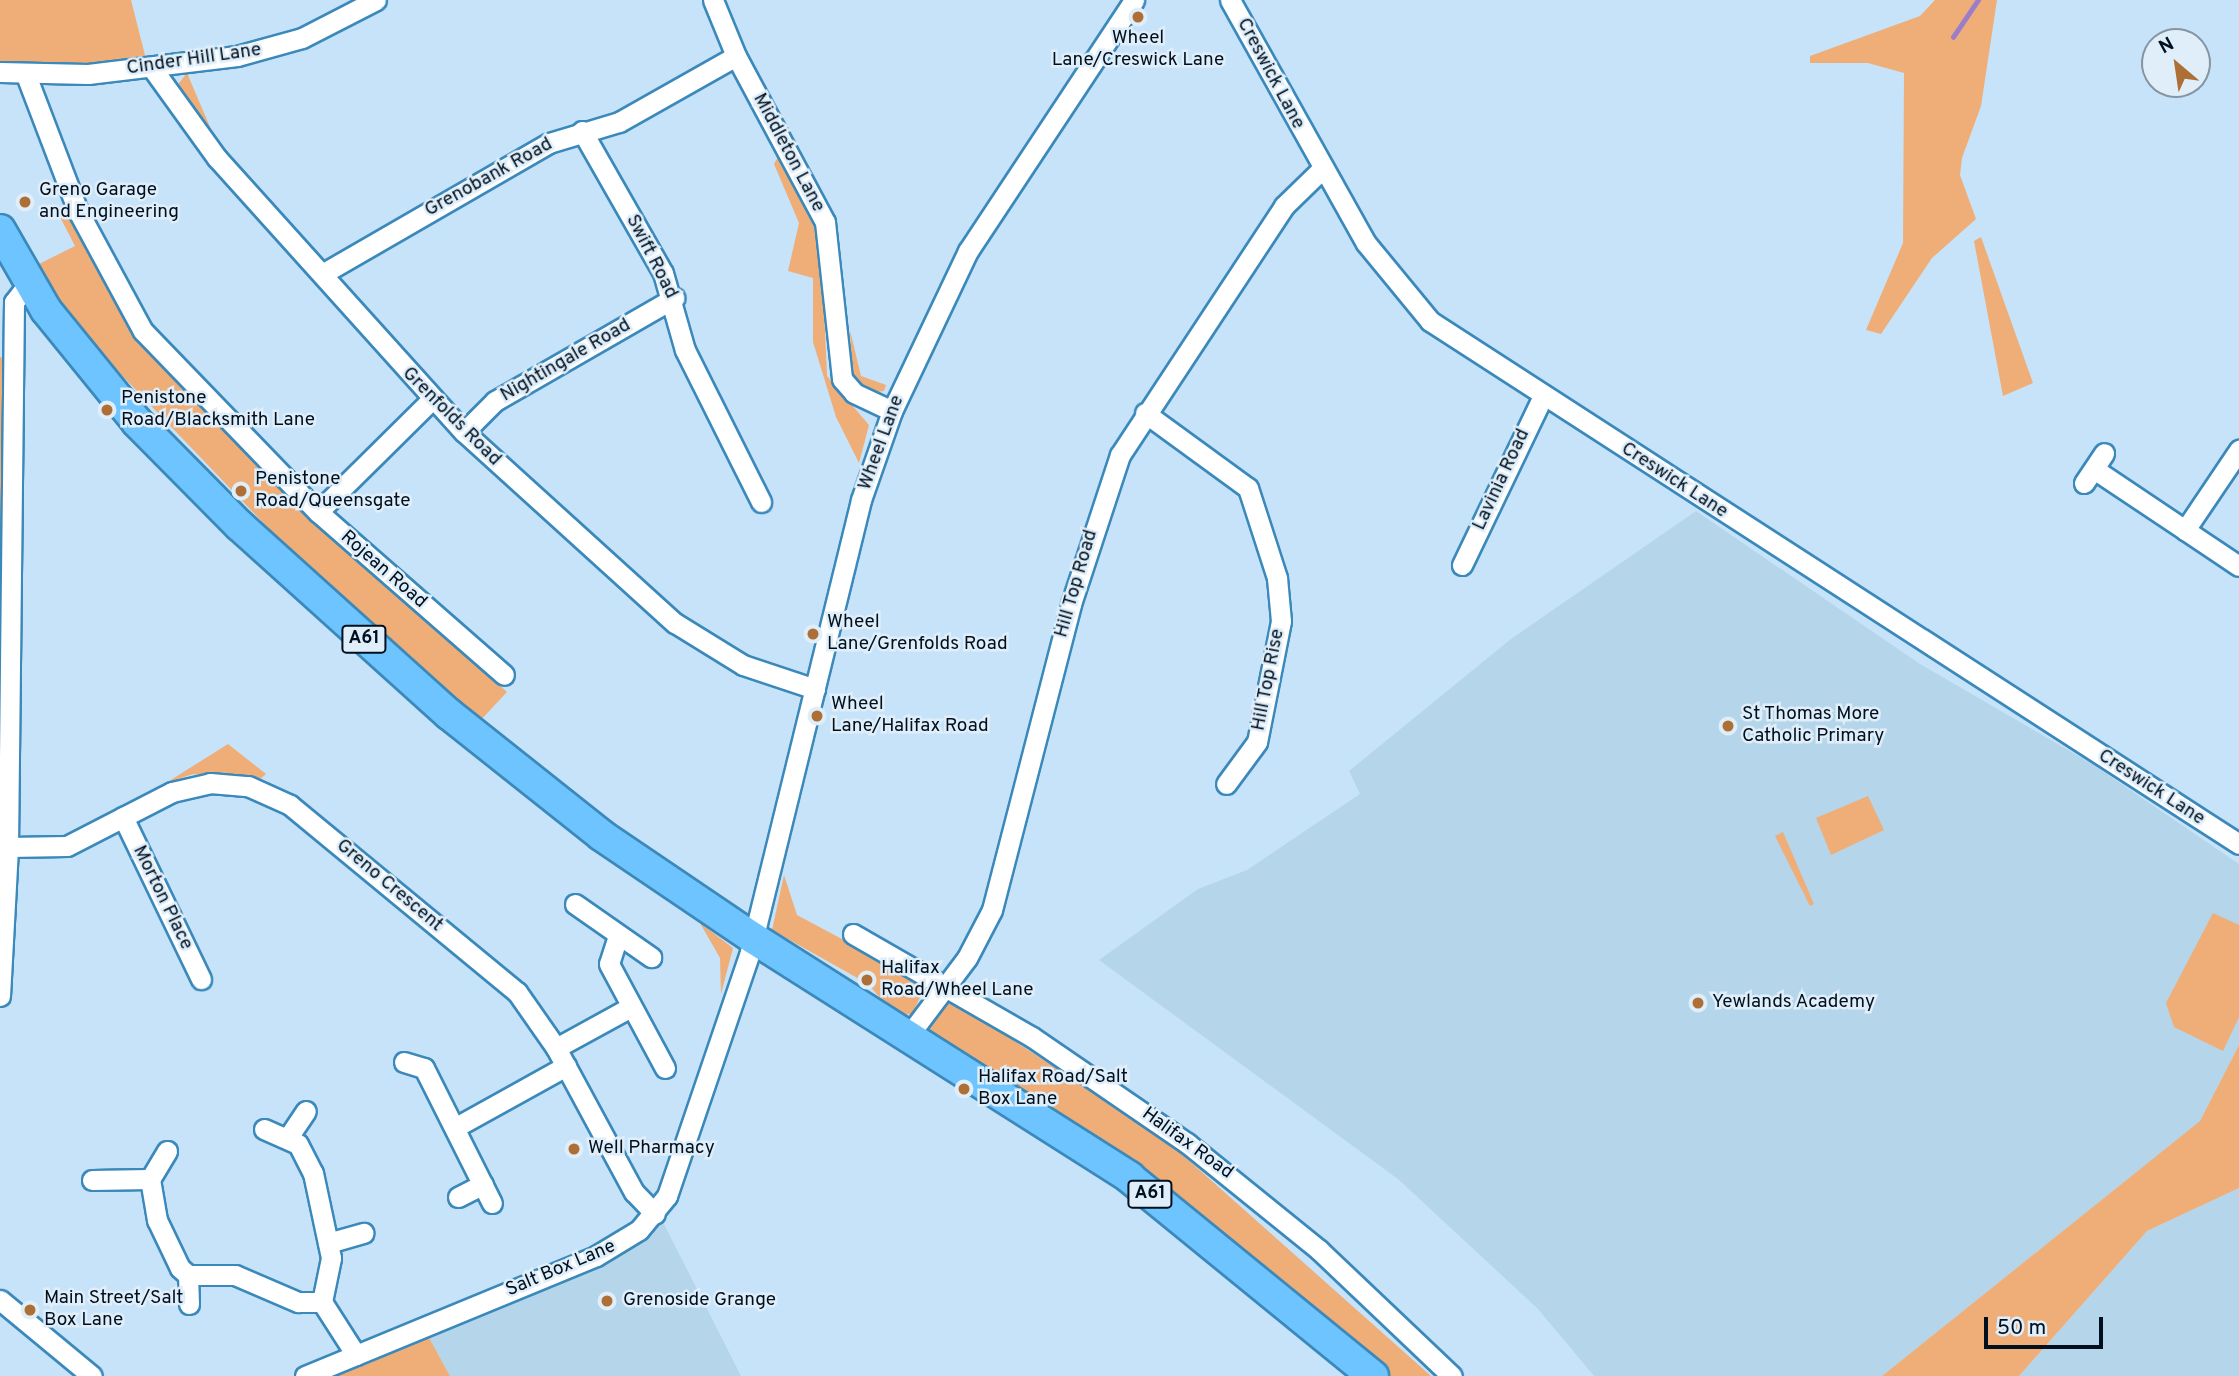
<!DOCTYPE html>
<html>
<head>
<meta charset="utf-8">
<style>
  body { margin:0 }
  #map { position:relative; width:2239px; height:1376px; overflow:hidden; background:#c6e3f9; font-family:Overpass,sans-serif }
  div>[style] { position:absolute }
  .built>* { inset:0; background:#b5d5eb }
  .green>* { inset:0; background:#efae77 }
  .stream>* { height:4.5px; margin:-2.25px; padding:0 2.25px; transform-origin:2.25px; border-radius:2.25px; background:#9a7eca }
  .roads { filter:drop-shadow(2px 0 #3b89bb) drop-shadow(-2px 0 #3b89bb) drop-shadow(0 2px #3b89bb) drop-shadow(0 -2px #3b89bb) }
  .minor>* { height:19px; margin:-9.5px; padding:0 9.5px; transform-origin:9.5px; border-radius:9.5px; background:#fff }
  .highway>* { height:30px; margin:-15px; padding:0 15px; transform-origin:15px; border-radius:15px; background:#6ec4ff }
  .dots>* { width:19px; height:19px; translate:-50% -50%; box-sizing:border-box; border:4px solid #dfeef9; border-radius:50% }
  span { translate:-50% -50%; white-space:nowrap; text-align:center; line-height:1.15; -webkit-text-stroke:5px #dfeef9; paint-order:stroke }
  .shield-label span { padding:2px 5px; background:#dfeef9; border:2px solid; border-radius:5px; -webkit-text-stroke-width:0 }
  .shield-label { font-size:18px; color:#00101f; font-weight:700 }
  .poi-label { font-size:19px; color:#00101f }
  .left { translate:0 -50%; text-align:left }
  .street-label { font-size:19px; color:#00101f }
  .north { position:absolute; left:2141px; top:28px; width:70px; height:70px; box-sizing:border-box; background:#dfeef9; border:2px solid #8695a2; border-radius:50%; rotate:331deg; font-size:19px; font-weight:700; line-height:28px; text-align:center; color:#00101f }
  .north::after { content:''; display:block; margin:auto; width:24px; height:32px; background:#ae6f36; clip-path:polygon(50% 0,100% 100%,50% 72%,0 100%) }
  .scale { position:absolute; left:1984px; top:1317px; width:119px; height:32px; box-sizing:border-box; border:4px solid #00101f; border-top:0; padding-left:9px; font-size:21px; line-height:24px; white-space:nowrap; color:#00101f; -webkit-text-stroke:5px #dfeef9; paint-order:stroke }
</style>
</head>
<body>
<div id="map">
  <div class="built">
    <div style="clip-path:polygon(1696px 511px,1920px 664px,2092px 764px,2239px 864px,2239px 1045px,2200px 1121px,1882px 1376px,1594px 1376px,1538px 1309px,1398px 1179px,1099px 960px,1198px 889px,1247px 870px,1360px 794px,1349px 771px,1511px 639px)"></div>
    <div style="clip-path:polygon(2239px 1188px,2239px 1376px,2019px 1376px,2147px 1231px)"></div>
    <div style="clip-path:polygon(663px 1222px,741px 1376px,450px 1376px,427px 1334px,595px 1268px)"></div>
  </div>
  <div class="green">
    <div style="clip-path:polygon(0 0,131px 0,147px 63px,0 65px)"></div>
    <div style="clip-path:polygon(1935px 0,1997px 0,1981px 106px,1962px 158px,1960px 175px,1976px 219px,1932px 258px,1881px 334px,1866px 330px,1903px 243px,1904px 73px,1868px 63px,1810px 63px,1810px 56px,1920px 16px)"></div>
    <div style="clip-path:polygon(187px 73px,216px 141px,176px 87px)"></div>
    <div style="clip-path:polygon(778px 157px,821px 241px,827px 376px,869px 425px,859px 463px,836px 417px,813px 342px,813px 278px,788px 271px,799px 223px,774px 164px)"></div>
    <div style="clip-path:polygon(66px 203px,124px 312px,215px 423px,507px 692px,479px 722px,293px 554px,67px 318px,35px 266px,75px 246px,58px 213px)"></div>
    <div style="clip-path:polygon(1981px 237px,2033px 383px,2003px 396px,1974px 241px)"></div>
    <div style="clip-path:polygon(850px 330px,861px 376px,886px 385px,884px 391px,870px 393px,853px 380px)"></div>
    <div style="clip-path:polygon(0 357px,6px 358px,0 629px)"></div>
    <div style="clip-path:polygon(228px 744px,266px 774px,260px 779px,193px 774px,166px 783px)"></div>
    <div style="clip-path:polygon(1868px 796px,1884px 830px,1831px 855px,1816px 818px)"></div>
    <div style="clip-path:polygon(1783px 832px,1814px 904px,1810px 906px,1775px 836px)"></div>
    <div style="clip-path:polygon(784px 875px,797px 915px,926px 984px,912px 1015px,892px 1011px,868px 984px,772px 930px)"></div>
    <div style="clip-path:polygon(2213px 913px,2239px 925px,2239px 1017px,2223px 1051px,2174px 1027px,2166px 1003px)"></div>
    <div style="clip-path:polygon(700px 923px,733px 948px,721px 994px,720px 958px)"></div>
    <div style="clip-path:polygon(946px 996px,1168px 1142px,1431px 1376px,1388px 1376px,1180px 1200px,926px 1031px)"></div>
    <div style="clip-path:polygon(2239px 1045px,2239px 1188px,2147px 1231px,2019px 1376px,1882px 1376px,2200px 1121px)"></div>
    <div style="clip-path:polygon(427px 1334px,450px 1376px,325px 1376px)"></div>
  </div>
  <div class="stream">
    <div style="left:1953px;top:37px;width:45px;rotate:-56deg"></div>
  </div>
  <div class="roads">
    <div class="minor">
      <div style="left:713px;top:0;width:61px;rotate:67.7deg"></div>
      <div style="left:736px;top:56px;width:188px;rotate:61.8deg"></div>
      <div style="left:825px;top:222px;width:158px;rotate:83.8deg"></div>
      <div style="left:842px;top:379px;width:18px;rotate:49deg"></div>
      <div style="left:854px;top:393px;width:42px;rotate:25.3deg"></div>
      <div style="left:1230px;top:0;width:278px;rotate:60.8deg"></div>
      <div style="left:1366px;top:243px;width:101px;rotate:50.6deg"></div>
      <div style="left:1430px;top:321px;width:963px;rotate:32.88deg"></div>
      <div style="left:152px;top:68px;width:111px;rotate:54.2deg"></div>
      <div style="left:217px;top:158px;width:369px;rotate:48deg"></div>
      <div style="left:464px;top:432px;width:285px;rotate:42.2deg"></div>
      <div style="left:675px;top:623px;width:80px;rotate:31.7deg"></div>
      <div style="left:743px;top:665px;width:76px;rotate:18.4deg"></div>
      <div style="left:0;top:72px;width:88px;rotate:1.3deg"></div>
      <div style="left:88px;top:74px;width:150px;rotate:-6.9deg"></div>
      <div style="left:237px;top:56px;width:67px;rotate:-15.5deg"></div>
      <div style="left:302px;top:38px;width:83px;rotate:-27.2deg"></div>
      <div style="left:26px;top:75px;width:146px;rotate:69.1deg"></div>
      <div style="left:78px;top:211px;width:136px;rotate:61.6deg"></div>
      <div style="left:143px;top:331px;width:252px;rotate:46deg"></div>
      <div style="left:318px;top:512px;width:247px;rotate:41.2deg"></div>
      <div style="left:582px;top:131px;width:163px;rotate:60.3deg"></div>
      <div style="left:663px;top:273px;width:80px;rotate:74.1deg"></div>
      <div style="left:685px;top:350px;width:170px;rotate:63.4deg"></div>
      <div style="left:322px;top:274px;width:262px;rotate:-30deg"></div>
      <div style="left:549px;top:143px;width:73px;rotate:-16.7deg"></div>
      <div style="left:619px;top:122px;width:134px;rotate:-29.4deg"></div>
      <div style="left:1145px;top:413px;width:127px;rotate:36.1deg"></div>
      <div style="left:1248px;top:488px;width:95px;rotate:72.1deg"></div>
      <div style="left:1277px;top:578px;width:43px;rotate:84.7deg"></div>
      <div style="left:1281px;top:621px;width:123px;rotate:101.2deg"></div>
      <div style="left:1257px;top:742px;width:52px;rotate:126.4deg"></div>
      <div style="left:464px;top:432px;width:44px;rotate:-45deg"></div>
      <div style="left:495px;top:401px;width:207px;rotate:-29.9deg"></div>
      <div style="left:2094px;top:469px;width:174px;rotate:33.8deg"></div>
      <div style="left:2084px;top:483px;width:36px;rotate:-56deg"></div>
      <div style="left:318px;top:512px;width:161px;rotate:-44.7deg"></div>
      <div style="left:2185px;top:530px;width:97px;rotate:-56deg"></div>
      <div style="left:1462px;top:565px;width:187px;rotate:-64.4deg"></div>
      <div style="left:123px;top:817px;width:180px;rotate:64.3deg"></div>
      <div style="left:8px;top:847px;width:59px;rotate:-1deg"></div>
      <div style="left:67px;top:846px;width:118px;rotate:-27.2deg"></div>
      <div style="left:172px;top:792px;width:39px;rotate:-13deg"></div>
      <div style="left:210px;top:783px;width:38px;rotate:5deg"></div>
      <div style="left:248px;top:786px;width:46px;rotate:24.3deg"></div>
      <div style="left:290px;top:805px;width:294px;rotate:39.5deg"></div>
      <div style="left:517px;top:992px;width:68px;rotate:55.1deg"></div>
      <div style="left:556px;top:1048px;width:164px;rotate:61.6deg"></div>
      <div style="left:634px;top:1192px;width:30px;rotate:46deg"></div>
      <div style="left:575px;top:904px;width:93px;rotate:34.9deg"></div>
      <div style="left:853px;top:934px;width:207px;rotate:29.9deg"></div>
      <div style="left:1032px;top:1037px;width:188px;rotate:34.4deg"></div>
      <div style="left:1187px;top:1143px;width:170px;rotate:39deg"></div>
      <div style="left:1319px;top:1250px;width:183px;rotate:43.5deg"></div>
      <div style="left:618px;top:936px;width:29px;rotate:108deg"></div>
      <div style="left:609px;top:964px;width:118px;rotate:61.7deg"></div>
      <div style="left:0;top:996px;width:149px;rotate:-86.9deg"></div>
      <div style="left:8px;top:847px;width:545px;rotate:-89.37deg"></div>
      <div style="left:14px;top:302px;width:24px;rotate:-52deg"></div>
      <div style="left:909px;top:1035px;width:96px;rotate:-53deg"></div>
      <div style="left:967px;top:958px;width:54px;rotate:-62.5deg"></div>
      <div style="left:992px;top:910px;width:316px;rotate:-75.5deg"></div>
      <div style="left:1071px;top:604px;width:157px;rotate:-71.8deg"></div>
      <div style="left:1120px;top:455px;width:298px;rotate:-56.6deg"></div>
      <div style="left:1284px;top:206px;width:53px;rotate:-44.2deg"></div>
      <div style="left:556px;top:1048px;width:85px;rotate:-28.7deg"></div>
      <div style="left:404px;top:1062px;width:21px;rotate:17deg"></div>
      <div style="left:424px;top:1068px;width:151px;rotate:63.3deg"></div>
      <div style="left:456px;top:1127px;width:126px;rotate:-29deg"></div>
      <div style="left:264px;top:1129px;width:37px;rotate:24deg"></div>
      <div style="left:298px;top:1144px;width:33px;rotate:63deg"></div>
      <div style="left:313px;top:1173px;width:87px;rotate:78deg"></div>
      <div style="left:331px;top:1258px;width:45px;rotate:101.6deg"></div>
      <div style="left:289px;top:1136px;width:30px;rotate:-56deg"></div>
      <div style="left:167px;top:1151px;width:33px;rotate:121deg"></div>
      <div style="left:150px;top:1179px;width:42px;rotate:80.3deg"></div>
      <div style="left:157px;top:1220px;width:53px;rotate:64.4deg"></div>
      <div style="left:180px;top:1268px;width:11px;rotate:41deg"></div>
      <div style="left:188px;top:1275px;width:47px"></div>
      <div style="left:235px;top:1275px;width:69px;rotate:23.2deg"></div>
      <div style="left:298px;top:1302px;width:24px"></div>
      <div style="left:322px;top:1302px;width:63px;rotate:57.3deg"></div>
      <div style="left:92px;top:1180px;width:58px;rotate:-1deg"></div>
      <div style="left:458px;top:1197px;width:28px;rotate:-27deg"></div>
      <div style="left:328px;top:1243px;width:37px;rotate:-16deg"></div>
      <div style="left:188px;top:1275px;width:29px;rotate:88deg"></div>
      <div style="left:0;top:1300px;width:119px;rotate:39.6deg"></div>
      <div style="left:305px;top:1376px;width:315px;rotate:-22.4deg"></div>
      <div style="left:596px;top:1256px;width:50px;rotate:-31.2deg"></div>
      <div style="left:639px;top:1230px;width:44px;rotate:-50.5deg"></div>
      <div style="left:667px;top:1196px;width:258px;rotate:-71.2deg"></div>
      <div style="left:750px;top:952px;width:465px;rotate:-76.2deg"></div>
      <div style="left:861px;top:500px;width:94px;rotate:-70.8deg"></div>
      <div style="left:892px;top:411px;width:177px;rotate:-64.6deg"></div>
      <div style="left:968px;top:251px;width:301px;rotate:-56.5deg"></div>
    </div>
    <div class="highway">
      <div style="left:0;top:230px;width:92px;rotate:60.1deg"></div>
      <div style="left:46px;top:310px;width:144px;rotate:50.9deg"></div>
      <div style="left:137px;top:422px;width:146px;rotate:45.3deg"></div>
      <div style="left:240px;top:526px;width:281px;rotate:42deg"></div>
      <div style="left:449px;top:714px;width:194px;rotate:38.5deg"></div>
      <div style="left:601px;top:835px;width:184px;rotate:34.1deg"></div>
      <div style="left:753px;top:938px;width:446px;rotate:32.4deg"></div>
      <div style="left:1129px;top:1177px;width:315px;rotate:39.2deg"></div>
    </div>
  </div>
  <div class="dots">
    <div style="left:1138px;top:17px;background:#ae6f36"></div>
    <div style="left:25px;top:202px;background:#ae6f36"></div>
    <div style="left:107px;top:410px;background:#ae6f36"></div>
    <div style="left:241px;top:491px;background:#ae6f36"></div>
    <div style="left:813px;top:634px;background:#ae6f36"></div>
    <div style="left:817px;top:716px;background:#ae6f36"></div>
    <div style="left:1728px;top:726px;background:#ae6f36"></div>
    <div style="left:867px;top:980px;background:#ae6f36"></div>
    <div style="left:1698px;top:1003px;background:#ae6f36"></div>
    <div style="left:964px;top:1089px;background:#ae6f36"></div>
    <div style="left:574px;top:1149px;background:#ae6f36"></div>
    <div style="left:607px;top:1301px;background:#ae6f36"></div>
    <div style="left:30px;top:1310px;background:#ae6f36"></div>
  </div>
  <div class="shield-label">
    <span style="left:364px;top:639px">A61</span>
    <span style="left:1150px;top:1194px">A61</span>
  </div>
  <div class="poi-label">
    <span style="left:1138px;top:50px">Wheel<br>Lane/Creswick Lane</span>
    <span class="left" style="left:39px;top:202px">Greno Garage<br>and Engineering</span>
    <span class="left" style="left:121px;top:410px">Penistone<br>Road/Blacksmith Lane</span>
    <span class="left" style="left:255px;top:491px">Penistone<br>Road/Queensgate</span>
    <span class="left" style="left:827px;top:634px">Wheel<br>Lane/Grenfolds Road</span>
    <span class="left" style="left:831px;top:716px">Wheel<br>Lane/Halifax Road</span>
    <span class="left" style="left:1742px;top:726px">St Thomas More<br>Catholic Primary</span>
    <span class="left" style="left:881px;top:980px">Halifax<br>Road/Wheel Lane</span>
    <span class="left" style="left:1712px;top:1003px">Yewlands Academy</span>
    <span class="left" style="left:978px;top:1089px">Halifax Road/Salt<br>Box Lane</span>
    <span class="left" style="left:588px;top:1149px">Well Pharmacy</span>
    <span class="left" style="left:44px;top:1310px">Main Street/Salt<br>Box Lane</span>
    <span class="left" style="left:623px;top:1301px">Grenoside Grange</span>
  </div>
  <div class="street-label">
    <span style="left:194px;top:60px;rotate:-8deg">Cinder Hill Lane</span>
    <span style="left:1270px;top:74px;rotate:62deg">Creswick Lane</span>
    <span style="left:788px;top:153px;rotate:62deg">Middleton Lane</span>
    <span style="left:489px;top:178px;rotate:-29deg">Grenobank Road</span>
    <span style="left:651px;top:257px;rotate:63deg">Swift Road</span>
    <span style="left:566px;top:361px;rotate:-30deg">Nightingale Road</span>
    <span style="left:451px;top:417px;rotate:45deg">Grenfolds Road</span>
    <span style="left:882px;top:443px;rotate:-70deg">Wheel Lane</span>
    <span style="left:1502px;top:480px;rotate:-65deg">Lavinia Road</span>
    <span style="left:1674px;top:481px;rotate:33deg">Creswick Lane</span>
    <span style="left:383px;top:570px;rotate:41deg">Rojean Road</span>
    <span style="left:1077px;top:584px;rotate:-74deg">Hill Top Road</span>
    <span style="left:1269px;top:680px;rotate:-79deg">Hill Top Rise</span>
    <span style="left:2151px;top:788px;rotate:33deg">Creswick Lane</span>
    <span style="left:389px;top:886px;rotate:40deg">Greno Crescent</span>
    <span style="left:162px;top:898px;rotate:64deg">Morton Place</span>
    <span style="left:1187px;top:1144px;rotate:36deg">Halifax Road</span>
    <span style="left:561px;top:1269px;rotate:-23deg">Salt Box Lane</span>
  </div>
  <div class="north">N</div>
  <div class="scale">50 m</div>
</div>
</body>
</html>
